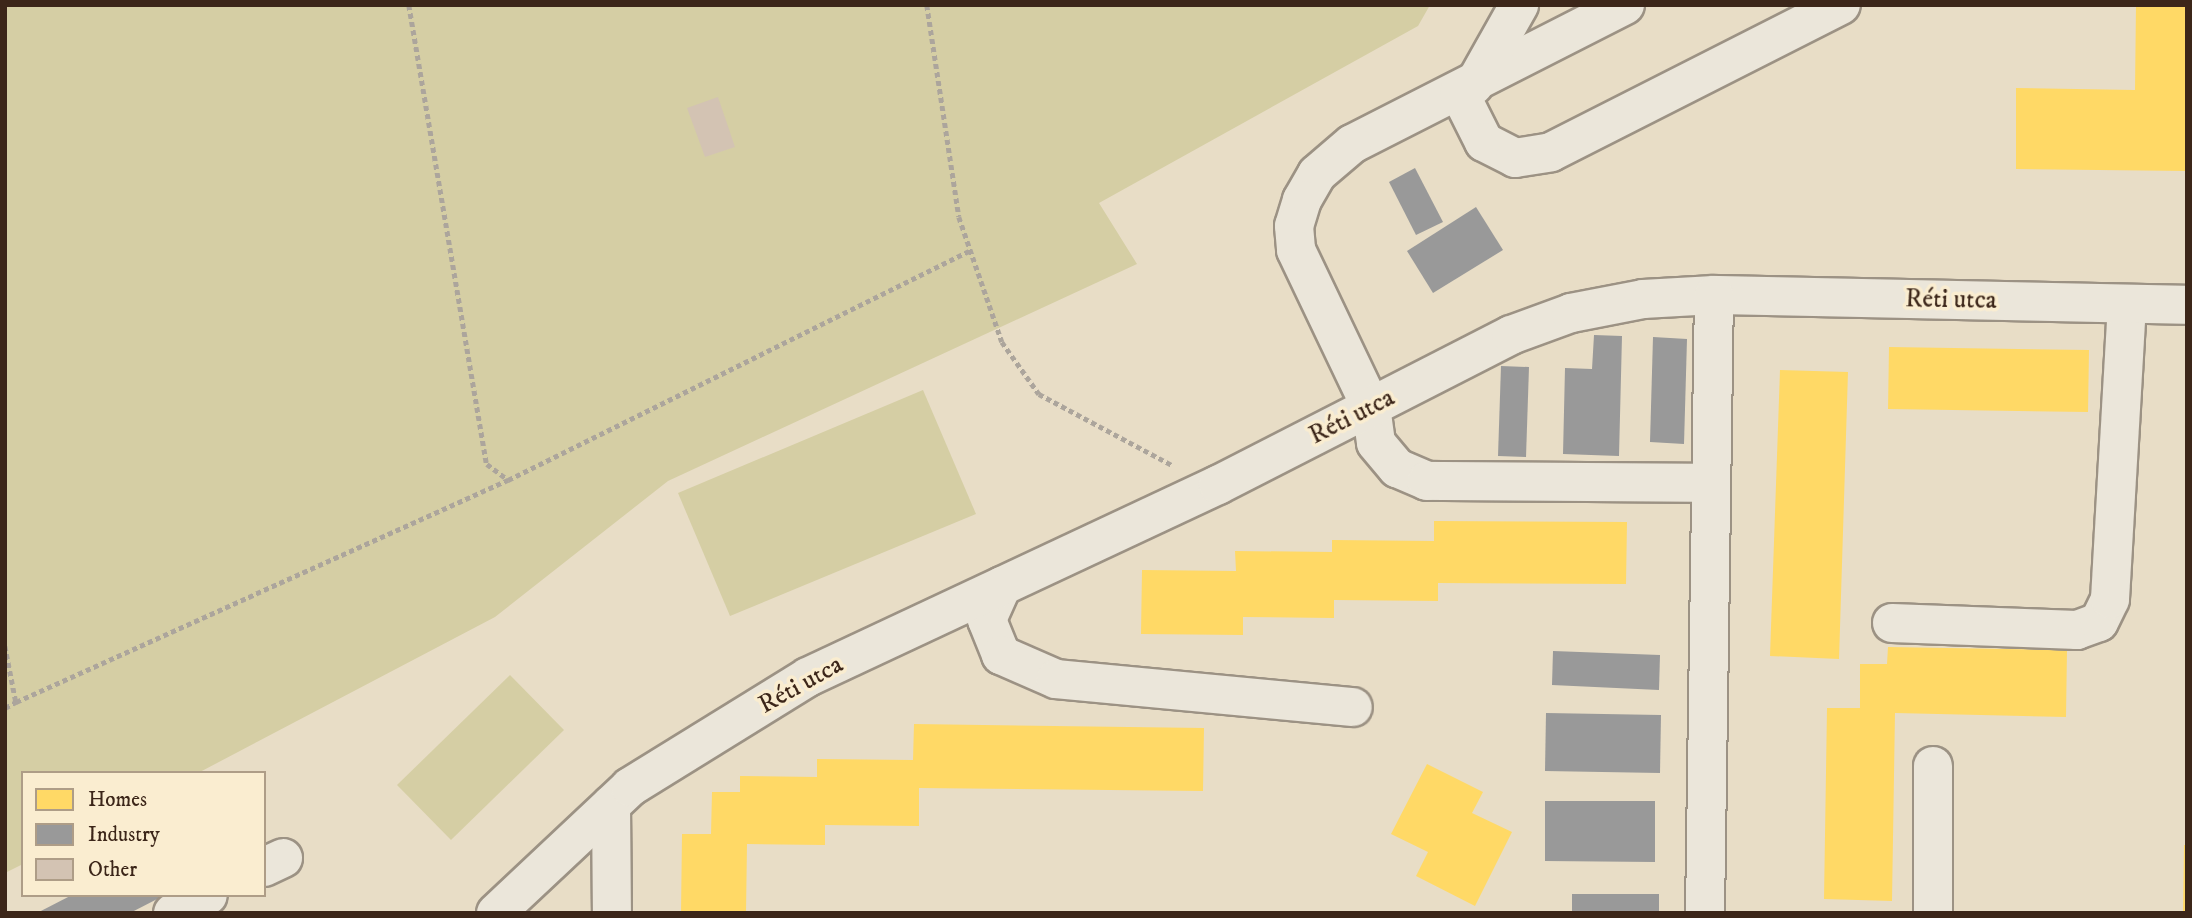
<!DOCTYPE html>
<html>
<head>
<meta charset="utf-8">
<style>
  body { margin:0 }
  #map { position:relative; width:2192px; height:918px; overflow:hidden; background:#e8ddc6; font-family:"IM FELL DW Pica",serif }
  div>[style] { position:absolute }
  .green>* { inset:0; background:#d5cea4 }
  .homes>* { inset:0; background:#ffd966 }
  .industry>* { inset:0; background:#999 }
  .building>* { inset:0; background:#d3c3b3 }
  .path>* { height:4.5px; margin-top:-2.25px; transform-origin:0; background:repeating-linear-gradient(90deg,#aca59c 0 5px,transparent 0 8.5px) }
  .roads { filter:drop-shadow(2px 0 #9c9284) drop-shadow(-2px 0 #9c9284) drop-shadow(0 2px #9c9284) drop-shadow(0 -2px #9c9284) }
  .minor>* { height:38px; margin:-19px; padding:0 19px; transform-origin:19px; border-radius:19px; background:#ebe6da }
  span { translate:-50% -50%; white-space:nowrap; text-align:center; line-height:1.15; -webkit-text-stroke:7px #faedd0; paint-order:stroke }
  .street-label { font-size:26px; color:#3c2619 }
  .frame { position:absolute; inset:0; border:7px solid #3c2619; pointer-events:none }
  .legend { position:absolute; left:21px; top:771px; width:245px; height:126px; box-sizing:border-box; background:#faedd0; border:2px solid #ae9d87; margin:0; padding:9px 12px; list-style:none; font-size:21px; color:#3c2619 }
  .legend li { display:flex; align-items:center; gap:14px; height:35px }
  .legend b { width:35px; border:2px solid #ae9d87 }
</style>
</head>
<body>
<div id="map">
  <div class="green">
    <div style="clip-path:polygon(5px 5px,1430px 5px,1418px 26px,1099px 203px,1137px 264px,668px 481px,495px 617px,198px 773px,23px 773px,23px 864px,5px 873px)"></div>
    <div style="clip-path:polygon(923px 390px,976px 514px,730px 616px,678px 493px)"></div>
    <div style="clip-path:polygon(510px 675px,564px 730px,451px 840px,397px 785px)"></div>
  </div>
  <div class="homes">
    <div style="clip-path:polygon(2136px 5px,2187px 5px,2187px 171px,2016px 169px,2016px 88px,2135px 90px)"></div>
    <div style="clip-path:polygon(1889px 347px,2089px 350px,2088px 412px,1888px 409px)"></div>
    <div style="clip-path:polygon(1780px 370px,1848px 372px,1839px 659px,1770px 656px)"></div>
    <div style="clip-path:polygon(1434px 521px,1627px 522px,1626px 584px,1438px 583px,1438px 601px,1334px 600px,1334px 618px,1243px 617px,1243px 635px,1141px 634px,1142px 570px,1236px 571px,1235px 551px,1332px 552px,1332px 540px,1434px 541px)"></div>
    <div style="clip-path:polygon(1888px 647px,2067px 650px,2066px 717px,1895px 713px,1892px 901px,1824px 899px,1827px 708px,1860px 708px,1860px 664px,1887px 664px)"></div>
    <div style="clip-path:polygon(914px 724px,1204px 728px,1203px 791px,919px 788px,919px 826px,825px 825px,825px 845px,747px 844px,746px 913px,681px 913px,682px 834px,711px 834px,712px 792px,740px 792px,740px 776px,817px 777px,817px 759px,913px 760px)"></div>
    <div style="clip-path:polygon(1427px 764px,1483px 792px,1472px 813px,1512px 832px,1475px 906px,1416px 876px,1428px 852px,1391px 834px)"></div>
    <div style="clip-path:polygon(2184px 845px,2187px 845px,2187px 913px,2183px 913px)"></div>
  </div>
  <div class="industry">
    <div style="clip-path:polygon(1415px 168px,1443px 222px,1416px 235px,1389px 182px)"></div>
    <div style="clip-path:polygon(1476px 207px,1503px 250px,1433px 293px,1407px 251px)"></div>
    <div style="clip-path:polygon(1594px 335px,1622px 336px,1619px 456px,1563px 454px,1565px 368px,1592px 369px)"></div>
    <div style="clip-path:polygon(1653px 337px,1687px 339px,1684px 444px,1650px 442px)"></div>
    <div style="clip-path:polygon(1501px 366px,1529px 367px,1526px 457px,1498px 456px)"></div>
    <div style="clip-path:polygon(1553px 651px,1660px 655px,1659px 690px,1552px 685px)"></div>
    <div style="clip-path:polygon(1546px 713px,1661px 715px,1660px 773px,1545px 771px)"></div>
    <div style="clip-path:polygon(1545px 801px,1655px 801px,1655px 862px,1545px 861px)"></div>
    <div style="clip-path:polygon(1572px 894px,1659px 894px,1659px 913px,1572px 913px)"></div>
    <div style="clip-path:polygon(72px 895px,165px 895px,130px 913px,37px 913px)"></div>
  </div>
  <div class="building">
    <div style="clip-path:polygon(718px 97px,735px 147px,705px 157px,687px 108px)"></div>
  </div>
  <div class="path">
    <div style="left:409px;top:5px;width:466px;rotate:80.4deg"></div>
    <div style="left:487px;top:464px;width:26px;rotate:37deg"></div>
    <div style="left:508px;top:480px;width:517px;rotate:-26.42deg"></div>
    <div style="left:927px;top:5px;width:214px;rotate:81.4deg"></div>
    <div style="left:959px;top:217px;width:132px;rotate:71deg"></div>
    <div style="left:1002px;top:342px;width:64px;rotate:54.6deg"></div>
    <div style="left:1039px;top:394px;width:151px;rotate:28.1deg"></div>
    <div style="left:5px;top:646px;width:57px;rotate:78.9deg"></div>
    <div style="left:16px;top:702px;width:540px;rotate:-24.29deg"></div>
    <div style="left:5px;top:708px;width:13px;rotate:-29deg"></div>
  </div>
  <div class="roads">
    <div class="minor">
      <div style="left:1625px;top:5px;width:306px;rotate:153deg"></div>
      <div style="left:1352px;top:144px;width:46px;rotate:139.4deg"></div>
      <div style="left:1317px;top:174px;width:30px;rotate:120deg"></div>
      <div style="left:1302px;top:200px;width:27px;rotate:107deg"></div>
      <div style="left:1294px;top:226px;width:24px;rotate:85deg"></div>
      <div style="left:1296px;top:250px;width:174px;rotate:64.5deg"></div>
      <div style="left:1371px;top:407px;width:36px;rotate:82deg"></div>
      <div style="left:1376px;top:443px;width:33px;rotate:50deg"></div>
      <div style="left:1397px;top:468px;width:33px;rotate:23deg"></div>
      <div style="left:1427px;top:481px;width:284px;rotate:0.4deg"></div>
      <div style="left:1474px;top:85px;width:92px;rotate:-60.6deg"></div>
      <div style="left:1459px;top:92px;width:56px;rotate:63.4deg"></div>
      <div style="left:1484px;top:142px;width:35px;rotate:27deg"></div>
      <div style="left:1515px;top:158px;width:36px;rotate:-9deg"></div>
      <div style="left:1551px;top:152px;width:325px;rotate:-26.9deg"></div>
      <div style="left:1002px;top:586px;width:37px;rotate:114deg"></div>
      <div style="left:987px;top:620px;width:38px;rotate:68deg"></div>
      <div style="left:1001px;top:655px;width:60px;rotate:23.6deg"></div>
      <div style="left:1056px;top:679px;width:298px;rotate:5.4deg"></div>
      <div style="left:1892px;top:623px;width:185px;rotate:2.2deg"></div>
      <div style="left:2077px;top:630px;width:23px;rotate:-20deg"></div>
      <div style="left:2099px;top:622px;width:25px;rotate:-64deg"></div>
      <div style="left:2110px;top:599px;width:295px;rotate:-86.7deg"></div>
      <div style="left:611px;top:805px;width:108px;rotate:89.5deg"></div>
      <div style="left:264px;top:867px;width:21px;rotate:-25deg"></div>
      <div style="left:173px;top:913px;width:39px;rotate:-27deg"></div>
      <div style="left:496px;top:913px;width:184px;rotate:-43.2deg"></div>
      <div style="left:630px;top:787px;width:209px;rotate:-31.7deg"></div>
      <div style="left:808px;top:677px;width:453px;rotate:-25.1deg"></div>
      <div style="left:1218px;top:485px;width:329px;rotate:-27.1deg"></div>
      <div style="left:1511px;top:335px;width:64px;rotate:-20.1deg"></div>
      <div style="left:1571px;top:313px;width:73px;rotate:-11deg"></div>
      <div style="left:1643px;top:299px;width:71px;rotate:-3.2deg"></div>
      <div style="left:1714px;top:295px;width:473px;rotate:1.2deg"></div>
      <div style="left:1705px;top:913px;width:618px;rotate:-89.17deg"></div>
      <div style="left:1933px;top:913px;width:147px;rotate:-90deg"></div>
    </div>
  </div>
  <div class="street-label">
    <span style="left:1951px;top:300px;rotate:1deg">Réti utca</span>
    <span style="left:1352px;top:417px;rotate:-27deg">Réti utca</span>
    <span style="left:801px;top:685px;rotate:-29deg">Réti utca</span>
  </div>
  <div class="frame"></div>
  <ul class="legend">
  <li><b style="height:19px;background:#ffd966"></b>Homes</li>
  <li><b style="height:19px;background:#999"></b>Industry</li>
  <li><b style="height:19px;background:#d3c3b3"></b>Other</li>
  </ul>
</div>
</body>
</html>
